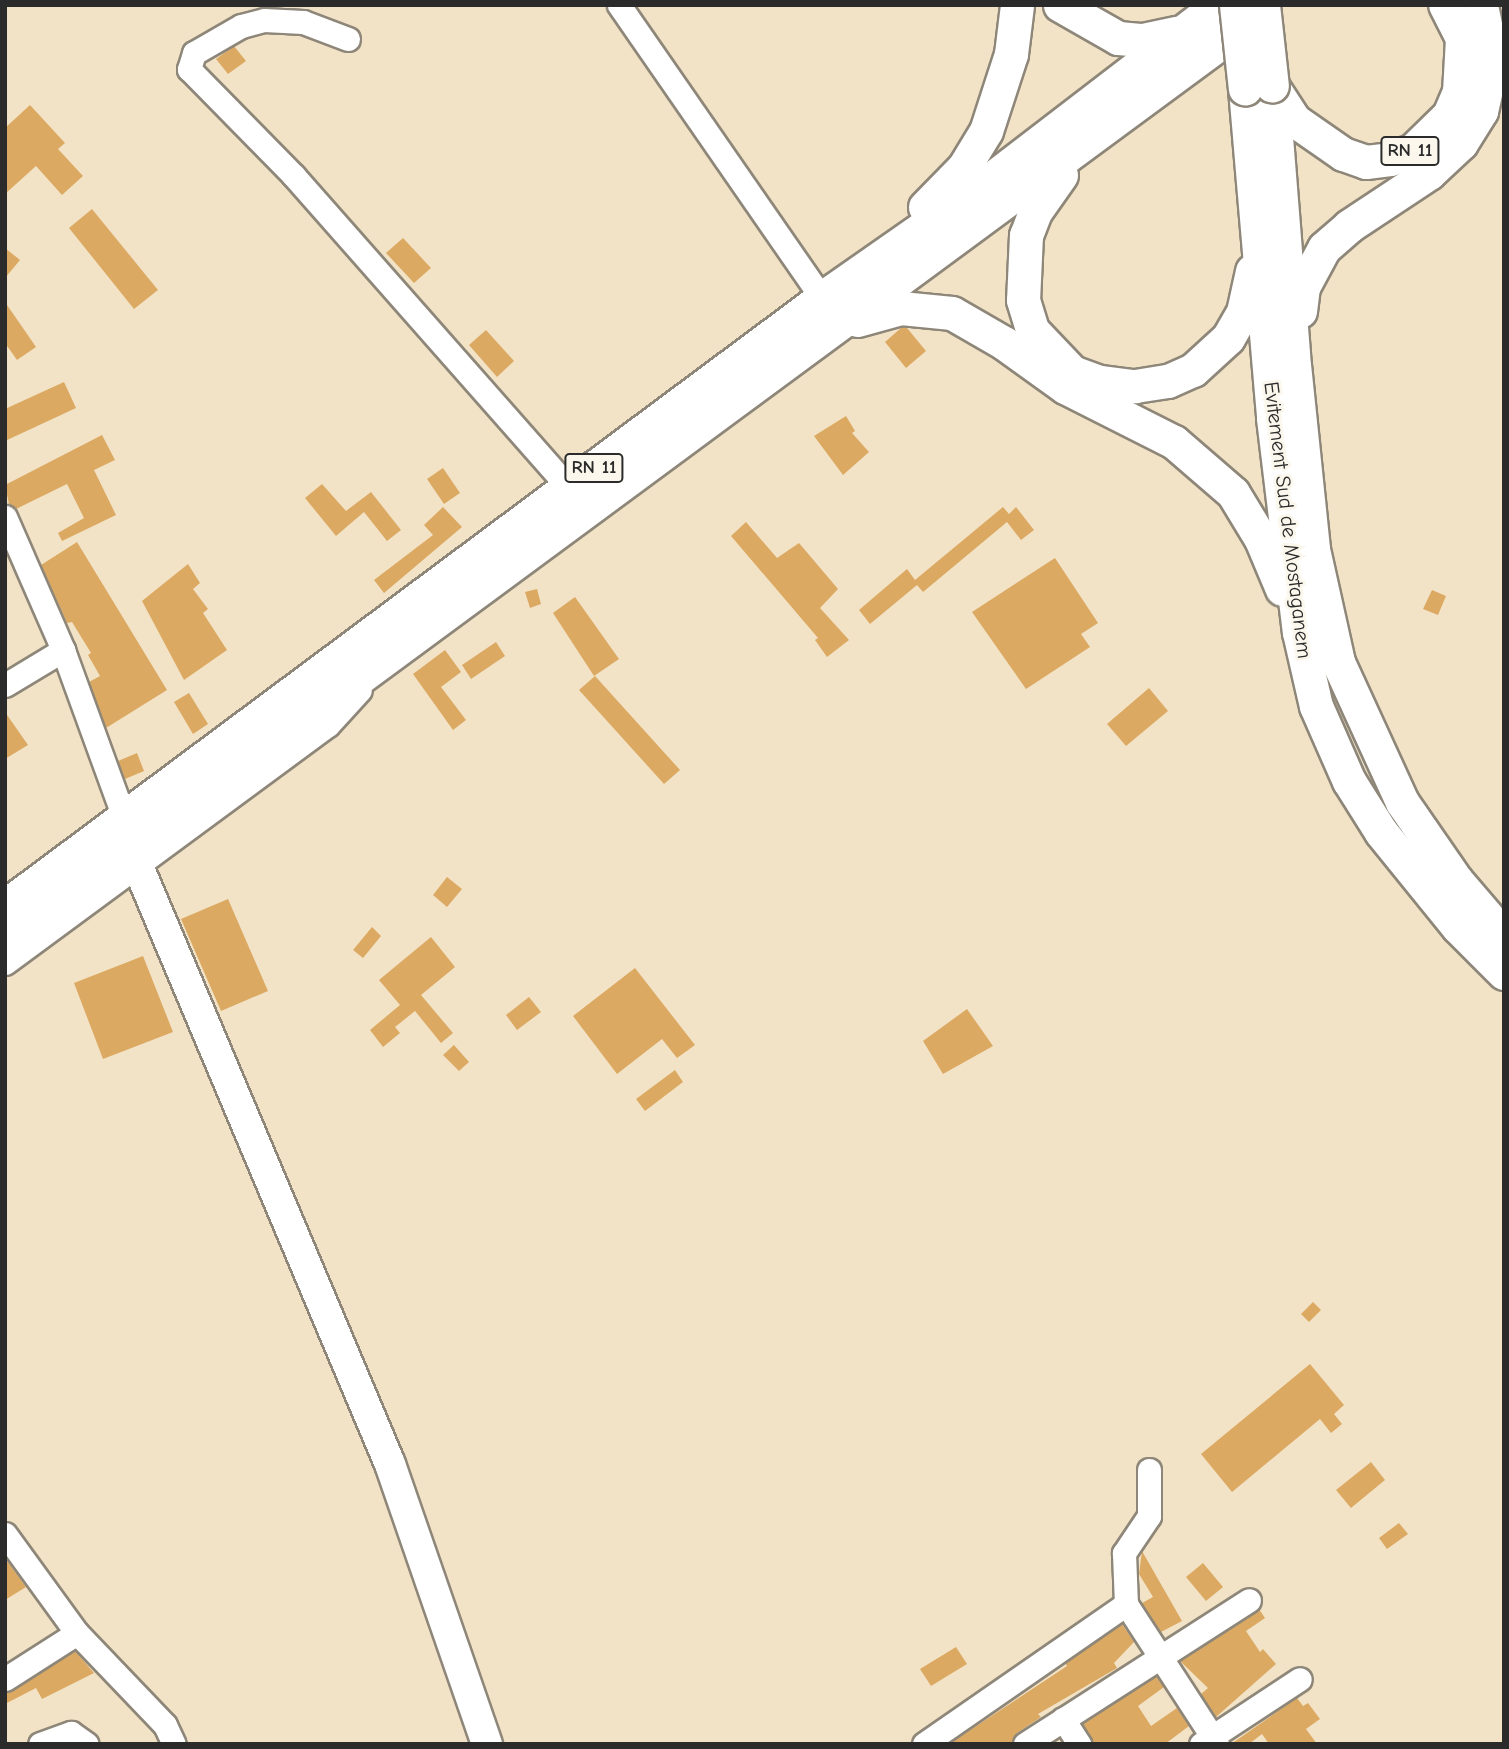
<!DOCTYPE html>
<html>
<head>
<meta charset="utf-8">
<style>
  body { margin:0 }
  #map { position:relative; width:1509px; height:1749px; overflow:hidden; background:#f2e3c7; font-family:"Comic Neue",sans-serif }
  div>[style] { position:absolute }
  .building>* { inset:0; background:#dca962 }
  .roads { filter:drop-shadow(2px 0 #8e8779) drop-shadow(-2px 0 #8e8779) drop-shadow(0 2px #8e8779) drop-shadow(0 -2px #8e8779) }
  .minor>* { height:23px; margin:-11.5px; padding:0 11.5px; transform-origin:11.5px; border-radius:11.5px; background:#fff }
  .major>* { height:30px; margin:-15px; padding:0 15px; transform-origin:15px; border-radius:15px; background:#fff }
  .highway>* { height:33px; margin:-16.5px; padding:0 16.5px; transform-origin:16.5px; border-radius:16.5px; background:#fff }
  .bridges { filter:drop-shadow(2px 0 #8e8779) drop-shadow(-2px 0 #8e8779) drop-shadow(0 2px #8e8779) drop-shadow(0 -2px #8e8779) }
  .highway-bridge>* { height:33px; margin:-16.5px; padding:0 16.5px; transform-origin:16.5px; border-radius:16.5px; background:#fff }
  span { translate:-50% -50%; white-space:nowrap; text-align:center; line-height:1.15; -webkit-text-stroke:6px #fbf7ec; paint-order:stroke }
  .shield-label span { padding:2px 5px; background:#fbf7ec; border:2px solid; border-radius:5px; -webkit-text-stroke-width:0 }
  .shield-label { font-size:19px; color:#2b2b2b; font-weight:700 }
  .street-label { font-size:21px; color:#2b2b2b }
  .frame { position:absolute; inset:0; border:7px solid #2b2b2b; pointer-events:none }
</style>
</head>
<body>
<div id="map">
  <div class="building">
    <div style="clip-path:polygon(234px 46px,246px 61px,228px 74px,216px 59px)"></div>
    <div style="clip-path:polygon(30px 105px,65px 143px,58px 149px,83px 176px,62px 195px,36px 166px,5px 194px,5px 128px)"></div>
    <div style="clip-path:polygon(92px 209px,158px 290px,134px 309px,69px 228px)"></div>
    <div style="clip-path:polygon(403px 238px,431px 268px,414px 283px,386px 253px)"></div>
    <div style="clip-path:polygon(5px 248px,20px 260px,5px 278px)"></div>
    <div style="clip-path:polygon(5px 302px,36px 347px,17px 360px,5px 343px)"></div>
    <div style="clip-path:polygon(901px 328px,907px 328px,926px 351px,906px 368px,885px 342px)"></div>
    <div style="clip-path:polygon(486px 330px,514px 361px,497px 377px,469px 345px)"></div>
    <div style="clip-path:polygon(64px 382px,76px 408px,5px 441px,5px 409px)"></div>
    <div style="clip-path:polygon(846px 416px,855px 431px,852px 433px,869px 452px,843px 475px,814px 436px)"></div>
    <div style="clip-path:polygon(102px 435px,115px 460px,94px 470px,116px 515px,62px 541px,58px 533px,84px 518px,67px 484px,16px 509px,9px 504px,5px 485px)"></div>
    <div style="clip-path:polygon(443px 468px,460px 493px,444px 504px,427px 479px)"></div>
    <div style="clip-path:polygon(322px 484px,346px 511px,371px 492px,401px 530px,387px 541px,364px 512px,336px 536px,305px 498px)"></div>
    <div style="clip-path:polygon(443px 507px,462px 527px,384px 593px,374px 580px,433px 535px,424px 525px)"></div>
    <div style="clip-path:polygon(1003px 507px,1009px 514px,1016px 507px,1034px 530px,1021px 540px,1007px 522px,923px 592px,917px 585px,870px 624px,859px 610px,907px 569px,915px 580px)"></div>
    <div style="clip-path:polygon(746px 522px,777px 558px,799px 543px,838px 589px,820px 608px,849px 640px,827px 657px,815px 640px,818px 638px,731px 536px)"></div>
    <div style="clip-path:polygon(77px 542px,167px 690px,106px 728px,89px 682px,100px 676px,88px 655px,91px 653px,72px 622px,67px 623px,41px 565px)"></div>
    <div style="clip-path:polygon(1055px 558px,1098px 623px,1081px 634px,1090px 647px,1026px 689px,972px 612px)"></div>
    <div style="clip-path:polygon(188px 564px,200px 583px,193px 589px,208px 609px,203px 613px,227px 650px,184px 680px,142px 601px)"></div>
    <div style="clip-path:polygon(537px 589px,541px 604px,530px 608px,525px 592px)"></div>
    <div style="clip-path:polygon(1432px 590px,1446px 596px,1438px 615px,1423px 609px)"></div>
    <div style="clip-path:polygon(575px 597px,619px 659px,594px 676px,553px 613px)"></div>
    <div style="clip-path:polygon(496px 642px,505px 656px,471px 679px,462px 665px)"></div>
    <div style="clip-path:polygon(445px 650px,461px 672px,441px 687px,466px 720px,453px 730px,413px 674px)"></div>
    <div style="clip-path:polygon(595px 676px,680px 770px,664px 784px,579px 690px)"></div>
    <div style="clip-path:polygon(1149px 688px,1168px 711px,1126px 746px,1107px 724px)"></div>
    <div style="clip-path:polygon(189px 693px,208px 724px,193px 734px,174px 702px)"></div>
    <div style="clip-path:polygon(5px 712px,28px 745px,5px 759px)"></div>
    <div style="clip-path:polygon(137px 753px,144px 771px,125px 779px,118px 761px)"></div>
    <div style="clip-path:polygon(447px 877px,462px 889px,447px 907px,433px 895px)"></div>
    <div style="clip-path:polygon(228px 899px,268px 991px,221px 1011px,181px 919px)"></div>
    <div style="clip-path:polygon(372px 927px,381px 936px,363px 958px,353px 950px)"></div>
    <div style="clip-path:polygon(431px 937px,455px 967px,421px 995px,453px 1033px,441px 1043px,415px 1011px,395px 1027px,400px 1033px,383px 1047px,370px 1030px,400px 1005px,379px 980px)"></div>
    <div style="clip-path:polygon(143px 956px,173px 1032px,103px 1059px,74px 983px)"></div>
    <div style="clip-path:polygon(635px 968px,695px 1045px,677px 1058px,662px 1039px,617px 1074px,573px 1016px)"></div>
    <div style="clip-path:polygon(529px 997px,541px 1012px,517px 1030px,506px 1015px)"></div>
    <div style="clip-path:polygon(967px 1009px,993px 1046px,943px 1074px,923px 1041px)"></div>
    <div style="clip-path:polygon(454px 1045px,469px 1062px,459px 1071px,443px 1055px)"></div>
    <div style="clip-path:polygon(675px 1070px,683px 1082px,645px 1111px,636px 1099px)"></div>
    <div style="clip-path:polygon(1313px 1302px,1321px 1310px,1309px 1322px,1301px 1314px)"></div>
    <div style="clip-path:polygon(1310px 1364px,1344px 1405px,1334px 1414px,1342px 1424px,1331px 1433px,1320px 1419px,1232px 1492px,1201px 1454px)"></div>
    <div style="clip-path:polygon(1371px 1462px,1385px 1480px,1351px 1508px,1336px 1490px)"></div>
    <div style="clip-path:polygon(1399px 1523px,1408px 1534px,1387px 1549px,1379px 1538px)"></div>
    <div style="clip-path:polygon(1142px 1551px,1182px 1621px,1161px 1632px,1142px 1603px,1153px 1597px,1139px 1574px)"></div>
    <div style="clip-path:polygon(5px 1558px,26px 1587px,5px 1600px)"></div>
    <div style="clip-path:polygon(1203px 1563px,1223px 1587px,1206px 1601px,1186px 1577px)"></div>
    <div style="clip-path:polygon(1259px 1609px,1265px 1618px,1246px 1631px,1260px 1652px,1263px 1649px,1276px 1664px,1216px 1717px,1201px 1694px,1208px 1688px,1180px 1661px)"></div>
    <div style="clip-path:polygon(1122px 1624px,1134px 1642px,1114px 1663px,1117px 1668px,1038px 1714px,1041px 1717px,1017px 1733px,1011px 1744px,949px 1744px,1067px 1666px,1065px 1663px)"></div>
    <div style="clip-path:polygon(956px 1647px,967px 1664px,931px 1686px,920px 1669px)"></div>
    <div style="clip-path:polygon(75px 1651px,94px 1673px,42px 1699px,36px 1688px,5px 1704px,5px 1693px)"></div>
    <div style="clip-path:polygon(1156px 1676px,1164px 1687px,1138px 1706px,1151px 1726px,1177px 1708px,1189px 1726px,1165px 1744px,1093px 1744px,1083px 1724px)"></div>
    <div style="clip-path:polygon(1297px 1698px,1303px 1706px,1308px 1703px,1320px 1719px,1306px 1729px,1317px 1744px,1269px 1744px,1262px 1734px,1249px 1744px,1231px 1744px)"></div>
  </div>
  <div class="roads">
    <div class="minor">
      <div style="left:619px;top:5px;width:356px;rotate:55.3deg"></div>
      <div style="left:348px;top:39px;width:48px;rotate:-159.3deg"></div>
      <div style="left:303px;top:22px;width:39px;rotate:-177deg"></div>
      <div style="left:264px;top:20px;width:24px;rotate:165deg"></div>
      <div style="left:241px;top:26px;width:54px;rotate:150.1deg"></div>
      <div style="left:194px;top:53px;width:17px;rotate:107deg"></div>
      <div style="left:189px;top:69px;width:150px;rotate:45.5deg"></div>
      <div style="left:294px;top:176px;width:414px;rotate:48.6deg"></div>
      <div style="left:5px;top:517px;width:145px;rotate:66.4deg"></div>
      <div style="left:63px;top:650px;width:179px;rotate:70deg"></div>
      <div style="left:5px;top:685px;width:68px;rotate:-31.1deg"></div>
      <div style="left:5px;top:963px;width:401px;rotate:-36.4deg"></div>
      <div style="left:328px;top:725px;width:47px;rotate:-47.6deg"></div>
      <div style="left:1149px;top:1470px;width:46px;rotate:90deg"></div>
      <div style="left:1149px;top:1516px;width:45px;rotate:124deg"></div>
      <div style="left:1124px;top:1553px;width:51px;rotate:87.8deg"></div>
      <div style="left:1126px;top:1604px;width:167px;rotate:57deg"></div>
      <div style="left:5px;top:1534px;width:122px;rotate:54deg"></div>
      <div style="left:5px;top:1679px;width:85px;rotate:-32.6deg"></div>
      <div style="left:77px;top:1633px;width:127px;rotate:46.3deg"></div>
      <div style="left:165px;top:1725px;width:21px;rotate:65deg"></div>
      <div style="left:1063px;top:1719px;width:30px;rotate:57deg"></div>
      <div style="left:40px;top:1744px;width:33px;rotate:-20deg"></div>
      <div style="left:71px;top:1733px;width:19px;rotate:35deg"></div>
      <div style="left:924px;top:1744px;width:246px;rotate:-34.7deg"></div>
      <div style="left:1025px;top:1744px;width:266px;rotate:-32.7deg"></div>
      <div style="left:1201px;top:1744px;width:118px;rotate:-33.3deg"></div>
    </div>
    <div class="major">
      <div style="left:137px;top:864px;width:651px;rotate:67.14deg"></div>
      <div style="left:390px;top:1464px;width:296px;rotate:70.9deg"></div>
    </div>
    <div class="highway">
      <div style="left:1060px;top:5px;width:67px;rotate:29.6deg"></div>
      <div style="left:1118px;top:38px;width:25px;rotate:5deg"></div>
      <div style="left:1143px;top:40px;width:35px;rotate:-12deg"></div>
      <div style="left:1272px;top:86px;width:270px;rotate:85.5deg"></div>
      <div style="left:1293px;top:355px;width:195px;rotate:84.1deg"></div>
      <div style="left:1313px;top:549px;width:116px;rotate:77.5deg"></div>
      <div style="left:1338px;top:662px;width:154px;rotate:65.4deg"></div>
      <div style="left:1402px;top:802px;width:95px;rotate:55.3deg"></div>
      <div style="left:1456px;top:880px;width:74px;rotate:49.4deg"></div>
      <div style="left:1245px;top:89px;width:330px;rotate:85.1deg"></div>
      <div style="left:1273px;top:418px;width:216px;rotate:83.1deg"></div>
      <div style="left:1299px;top:632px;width:76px;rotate:77.1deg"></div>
      <div style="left:1316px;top:706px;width:82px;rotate:66.3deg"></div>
      <div style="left:1349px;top:781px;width:60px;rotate:57.9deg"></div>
      <div style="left:1381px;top:832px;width:122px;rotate:51deg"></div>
      <div style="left:1458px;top:927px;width:65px;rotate:45deg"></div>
      <div style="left:1274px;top:89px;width:37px;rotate:57deg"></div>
      <div style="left:1294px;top:120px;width:60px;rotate:34.8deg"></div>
      <div style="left:1343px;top:154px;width:24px;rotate:19deg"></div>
      <div style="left:1366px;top:162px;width:24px;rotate:-7deg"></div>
      <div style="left:1390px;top:159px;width:25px;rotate:-21deg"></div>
      <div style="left:1413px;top:150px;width:50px;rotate:-44.2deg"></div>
      <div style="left:1449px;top:115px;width:25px;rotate:-67deg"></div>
      <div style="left:1459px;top:92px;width:54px;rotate:-86.8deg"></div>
      <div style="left:1462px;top:38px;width:37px;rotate:-117deg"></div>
      <div style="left:1061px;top:175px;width:45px;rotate:125.1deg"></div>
      <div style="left:1035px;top:212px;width:25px;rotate:111deg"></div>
      <div style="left:1026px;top:235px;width:65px;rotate:92.6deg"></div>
      <div style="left:1023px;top:300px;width:31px;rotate:73deg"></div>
      <div style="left:1032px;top:330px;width:58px;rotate:46.4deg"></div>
      <div style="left:1072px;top:372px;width:30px;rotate:20deg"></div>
      <div style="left:1100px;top:382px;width:35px;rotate:7deg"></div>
      <div style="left:1135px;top:386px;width:33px;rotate:-9deg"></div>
      <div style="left:1168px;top:381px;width:27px;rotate:-24deg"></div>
      <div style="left:1193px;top:370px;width:47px;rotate:-42.4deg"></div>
      <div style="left:1228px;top:338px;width:30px;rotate:-60deg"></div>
      <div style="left:1243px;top:312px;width:42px;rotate:-77.6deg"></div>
      <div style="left:925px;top:207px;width:56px;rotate:-45.7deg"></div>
      <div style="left:964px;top:167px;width:42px;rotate:-58.6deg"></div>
      <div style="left:986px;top:131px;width:81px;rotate:-72deg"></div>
      <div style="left:1011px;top:54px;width:49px;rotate:-83deg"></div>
      <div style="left:1300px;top:311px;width:24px;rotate:-83deg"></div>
      <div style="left:1303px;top:287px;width:44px;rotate:-61.7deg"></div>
      <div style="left:1324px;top:248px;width:33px;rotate:-41deg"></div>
      <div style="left:1349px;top:226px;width:96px;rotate:-33.5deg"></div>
      <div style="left:1429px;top:173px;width:44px;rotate:-43.2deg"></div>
      <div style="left:1461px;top:143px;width:38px;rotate:-58deg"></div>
      <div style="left:1481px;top:111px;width:35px;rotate:-77deg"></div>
      <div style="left:1489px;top:77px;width:34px;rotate:-90deg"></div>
      <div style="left:1489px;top:43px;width:39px;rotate:-102deg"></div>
      <div style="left:857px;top:320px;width:46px;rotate:-15.3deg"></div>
      <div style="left:901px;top:308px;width:51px;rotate:5.6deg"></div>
      <div style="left:952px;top:313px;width:60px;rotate:30deg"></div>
      <div style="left:1004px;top:343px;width:75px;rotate:35.8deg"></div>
      <div style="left:1065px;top:387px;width:122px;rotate:26.8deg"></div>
      <div style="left:1174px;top:442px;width:78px;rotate:40.8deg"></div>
      <div style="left:1233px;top:493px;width:54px;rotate:58.7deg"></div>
      <div style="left:1261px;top:539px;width:54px;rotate:67.2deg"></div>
      <div style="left:5px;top:906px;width:1018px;rotate:-36.66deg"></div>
      <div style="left:822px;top:298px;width:190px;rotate:-34.9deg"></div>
      <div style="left:978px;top:189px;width:302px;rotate:-37.5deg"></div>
      <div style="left:5px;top:939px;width:1558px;rotate:-36.41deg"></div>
    </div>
  </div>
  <div class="bridges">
    <div class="highway-bridge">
      <div style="left:1236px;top:5px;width:84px;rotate:83.9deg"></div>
      <div style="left:1263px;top:5px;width:81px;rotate:83.7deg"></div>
    </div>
  </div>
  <div class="shield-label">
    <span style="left:1410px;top:151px">RN 11</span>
    <span style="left:594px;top:468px">RN 11</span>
  </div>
  <div class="street-label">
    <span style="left:1288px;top:520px;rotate:83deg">Evitement Sud de Mostaganem</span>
  </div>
  <div class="frame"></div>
</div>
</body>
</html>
